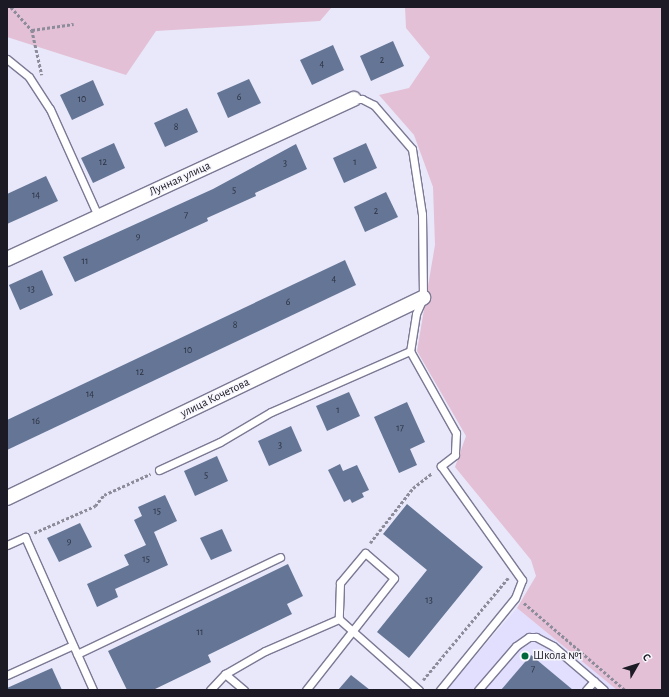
<!DOCTYPE html>
<html>
<head>
<meta charset="utf-8">
<style>
  body { margin:0 }
  #map { position:relative; width:669px; height:697px; overflow:hidden; background:#e9e8fa; font-family:"Alegreya Sans",sans-serif }
  div>[style] { position:absolute }
  .built>* { inset:0; background:#e1dffd }
  .green>* { inset:0; background:#e3c0d5 }
  .building>* { inset:0; background:#647595 }
  .path>* { height:2.5px; margin-top:-1.25px; transform-origin:0; background:repeating-linear-gradient(90deg,#8d8c9b 0 3px,transparent 0 5px) }
  .roads { filter:drop-shadow(1px 0 #7b7994) drop-shadow(-1px 0 #7b7994) drop-shadow(0 1px #7b7994) drop-shadow(0 -1px #7b7994) }
  .service>* { height:7px; margin:-3.5px; padding:0 3.5px; transform-origin:3.5px; border-radius:3.5px; background:#fff }
  .minor>* { height:14px; margin:-7px; padding:0 7px; transform-origin:7px; border-radius:7px; background:#fff }
  .dots>* { width:11px; height:11px; translate:-50% -50%; box-sizing:border-box; border:2px solid #f7f6fc; border-radius:50% }
  span { translate:-50% -50%; white-space:nowrap; text-align:center; line-height:1.15; -webkit-text-stroke:3px #f7f6fc; paint-order:stroke }
  .number-label { font-size:10px; color:#2d3141 }
  .number-label span { -webkit-text-stroke-width:0 }
  .street-label { font-size:12px; color:#1b1a25 }
  .poi-label { font-size:12px; color:#1b1a25 }
  .left { translate:0 -50%; text-align:left }
  .frame { position:absolute; inset:0; border:8px solid #1b1a25; pointer-events:none }
  .north { position:absolute; left:617px; top:645px; width:40px; height:40px; -webkit-text-stroke:3px #f7f6fc; paint-order:stroke; rotate:51deg; font-size:11px; font-weight:700; line-height:16px; text-align:center; color:#1b1a25 }
  .north::after { content:''; display:block; margin:auto; width:14px; height:18px; background:#1b1a25; clip-path:polygon(50% 0,100% 100%,50% 72%,0 100%) }
</style>
</head>
<body>
<div id="map">
  <div class="built">
    <div style="clip-path:polygon(517px 608px,617px 690px,446px 690px)"></div>
  </div>
  <div class="green">
    <div style="clip-path:polygon(7px 7px,332px 7px,320px 21px,156px 31px,126px 75px,7px 37px)"></div>
    <div style="clip-path:polygon(405px 7px,662px 7px,662px 690px,617px 690px,517px 608px,536px 576px,531px 560px,455px 467px,466px 436px,417px 351px,435px 245px,433px 187px,414px 135px,379px 95px,409px 88px,430px 57px,406px 28px)"></div>
  </div>
  <div class="building">
    <div style="clip-path:polygon(393px 41px,404px 66px,371px 81px,360px 56px)"></div>
    <div style="clip-path:polygon(333px 45px,344px 70px,312px 85px,300px 60px)"></div>
    <div style="clip-path:polygon(249px 79px,261px 103px,228px 118px,217px 93px)"></div>
    <div style="clip-path:polygon(93px 80px,104px 105px,72px 120px,60px 95px)"></div>
    <div style="clip-path:polygon(187px 108px,198px 132px,165px 147px,154px 123px)"></div>
    <div style="clip-path:polygon(114px 143px,125px 168px,93px 183px,81px 158px)"></div>
    <div style="clip-path:polygon(366px 143px,377px 168px,344px 183px,333px 158px)"></div>
    <div style="clip-path:polygon(296px 144px,307px 169px,255px 193px,256px 196px,207px 218px,208px 221px,75px 282px,63px 257px,213px 189px)"></div>
    <div style="clip-path:polygon(46px 176px,58px 201px,7px 224px,7px 194px)"></div>
    <div style="clip-path:polygon(386px 192px,398px 217px,365px 232px,354px 207px)"></div>
    <div style="clip-path:polygon(345px 260px,356px 285px,7px 450px,7px 420px)"></div>
    <div style="clip-path:polygon(42px 270px,53px 295px,20px 310px,9px 285px)"></div>
    <div style="clip-path:polygon(349px 392px,360px 416px,327px 431px,316px 406px)"></div>
    <div style="clip-path:polygon(407px 402px,425px 442px,410px 449px,417px 465px,399px 473px,374px 417px)"></div>
    <div style="clip-path:polygon(291px 426px,302px 451px,269px 466px,258px 441px)"></div>
    <div style="clip-path:polygon(217px 456px,228px 481px,195px 496px,184px 471px)"></div>
    <div style="clip-path:polygon(340px 464px,343px 471px,357px 465px,369px 490px,362px 493px,364px 497px,352px 503px,350px 499px,344px 502px,328px 470px)"></div>
    <div style="clip-path:polygon(165px 495px,177px 521px,154px 532px,168px 565px,115px 589px,118px 597px,97px 607px,87px 584px,129px 565px,124px 555px,146px 545px,134px 520px,142px 516px,138px 507px)"></div>
    <div style="clip-path:polygon(407px 504px,483px 567px,409px 658px,377px 632px,427px 570px,383px 534px)"></div>
    <div style="clip-path:polygon(80px 523px,92px 547px,59px 562px,47px 538px)"></div>
    <div style="clip-path:polygon(222px 529px,232px 551px,211px 560px,200px 538px)"></div>
    <div style="clip-path:polygon(288px 564px,303px 596px,287px 604px,292px 614px,208px 655px,211px 662px,153px 690px,127px 690px,108px 651px)"></div>
    <div style="clip-path:polygon(531px 655px,573px 690px,501px 690px)"></div>
    <div style="clip-path:polygon(52px 668px,62px 690px,7px 690px,7px 688px)"></div>
    <div style="clip-path:polygon(351px 675px,370px 690px,338px 690px)"></div>
  </div>
  <div class="path">
    <div style="left:11px;top:7px;width:31px;rotate:48deg"></div>
    <div style="left:32px;top:30px;width:46px;rotate:77.5deg"></div>
    <div style="left:32px;top:30px;width:42px;rotate:-8.1deg"></div>
    <div style="left:34px;top:533px;width:67px;rotate:-23.9deg"></div>
    <div style="left:95px;top:506px;width:14px;rotate:-51deg"></div>
    <div style="left:104px;top:495px;width:51px;rotate:-24.5deg"></div>
    <div style="left:370px;top:543px;width:70px;rotate:-52deg"></div>
    <div style="left:413px;top:488px;width:24px;rotate:-38deg"></div>
    <div style="left:524px;top:603px;width:133px;rotate:40.7deg"></div>
    <div style="left:423px;top:680px;width:133px;rotate:-50.2deg"></div>
  </div>
  <div class="roads">
    <div class="service">
      <div style="left:7px;top:59px;width:28px;rotate:39deg"></div>
      <div style="left:29px;top:77px;width:38px;rotate:57deg"></div>
      <div style="left:50px;top:109px;width:117px;rotate:65.8deg"></div>
      <div style="left:354px;top:99px;width:8px"></div>
      <div style="left:362px;top:99px;width:13px;rotate:27deg"></div>
      <div style="left:374px;top:105px;width:58px;rotate:49.2deg"></div>
      <div style="left:412px;top:149px;width:66px;rotate:81.3deg"></div>
      <div style="left:422px;top:214px;width:84px;rotate:89.3deg"></div>
      <div style="left:423px;top:298px;width:17px;rotate:114deg"></div>
      <div style="left:416px;top:314px;width:37px;rotate:99deg"></div>
      <div style="left:410px;top:351px;width:94px;rotate:60.7deg"></div>
      <div style="left:456px;top:433px;width:22px;rotate:93deg"></div>
      <div style="left:455px;top:455px;width:18px;rotate:142deg"></div>
      <div style="left:441px;top:466px;width:140px;rotate:54.6deg"></div>
      <div style="left:522px;top:580px;width:19px;rotate:111deg"></div>
      <div style="left:515px;top:598px;width:119px;rotate:129.2deg"></div>
      <div style="left:159px;top:470px;width:67px;rotate:-24.7deg"></div>
      <div style="left:220px;top:442px;width:59px;rotate:-30.5deg"></div>
      <div style="left:271px;top:412px;width:152px;rotate:-23.7deg"></div>
      <div style="left:7px;top:545px;width:20px;rotate:-24deg"></div>
      <div style="left:25px;top:537px;width:167px;rotate:66deg"></div>
      <div style="left:77px;top:654px;width:225px;rotate:-25.5deg"></div>
      <div style="left:225px;top:674px;width:46px;rotate:-29.9deg"></div>
      <div style="left:265px;top:651px;width:81px;rotate:-23.4deg"></div>
      <div style="left:339px;top:619px;width:107px;rotate:41.6deg"></div>
      <div style="left:7px;top:675px;width:72px;rotate:-24.4deg"></div>
      <div style="left:210px;top:690px;width:22px;rotate:-47deg"></div>
      <div style="left:225px;top:674px;width:25px;rotate:40deg"></div>
      <div style="left:306px;top:690px;width:142px;rotate:-51.8deg"></div>
      <div style="left:394px;top:578px;width:38px;rotate:-139deg"></div>
      <div style="left:365px;top:553px;width:39px;rotate:130deg"></div>
      <div style="left:340px;top:583px;width:36px;rotate:92deg"></div>
      <div style="left:478px;top:690px;width:58px;rotate:-49.2deg"></div>
      <div style="left:516px;top:646px;width:16px;rotate:-35deg"></div>
      <div style="left:529px;top:637px;width:7px"></div>
      <div style="left:536px;top:637px;width:19px;rotate:28deg"></div>
      <div style="left:553px;top:646px;width:54px;rotate:40.5deg"></div>
      <div style="left:586px;top:690px;width:12px;rotate:-48deg"></div>
      <div style="left:594px;top:681px;width:13px;rotate:42deg"></div>
    </div>
    <div class="minor">
      <div style="left:7px;top:259px;width:382px;rotate:-24.8deg"></div>
      <div style="left:7px;top:498px;width:462px;rotate:-25.7deg"></div>
    </div>
  </div>
  <div class="dots">
    <div style="left:525px;top:656px;background:#00663c"></div>
  </div>
  <div class="number-label">
    <span style="left:382px;top:61px">2</span>
    <span style="left:322px;top:65px">4</span>
    <span style="left:239px;top:98px">6</span>
    <span style="left:82px;top:100px">10</span>
    <span style="left:176px;top:128px">8</span>
    <span style="left:103px;top:163px">12</span>
    <span style="left:355px;top:163px">1</span>
    <span style="left:285px;top:164px">3</span>
    <span style="left:234px;top:191px">5</span>
    <span style="left:36px;top:196px">14</span>
    <span style="left:376px;top:212px">2</span>
    <span style="left:186px;top:216px">7</span>
    <span style="left:138px;top:237px">9</span>
    <span style="left:85px;top:262px">11</span>
    <span style="left:334px;top:280px">4</span>
    <span style="left:31px;top:290px">13</span>
    <span style="left:288px;top:303px">6</span>
    <span style="left:235px;top:326px">8</span>
    <span style="left:188px;top:351px">10</span>
    <span style="left:140px;top:373px">12</span>
    <span style="left:90px;top:395px">14</span>
    <span style="left:338px;top:411px">1</span>
    <span style="left:36px;top:422px">16</span>
    <span style="left:400px;top:429px">17</span>
    <span style="left:280px;top:446px">3</span>
    <span style="left:206px;top:476px">5</span>
    <span style="left:157px;top:512px">15</span>
    <span style="left:69px;top:542px">9</span>
    <span style="left:146px;top:560px">15</span>
    <span style="left:429px;top:601px">13</span>
    <span style="left:200px;top:633px">11</span>
    <span style="left:533px;top:670px">7</span>
  </div>
  <div class="street-label">
    <span style="left:180px;top:179px;rotate:-25deg">Лунная улица</span>
    <span style="left:215px;top:398px;rotate:-26deg">улица Кочетова</span>
  </div>
  <div class="poi-label">
    <span class="left" style="left:533px;top:656px">Школа №1</span>
  </div>
  <div class="frame"></div>
  <div class="north">С</div>
</div>
</body>
</html>
